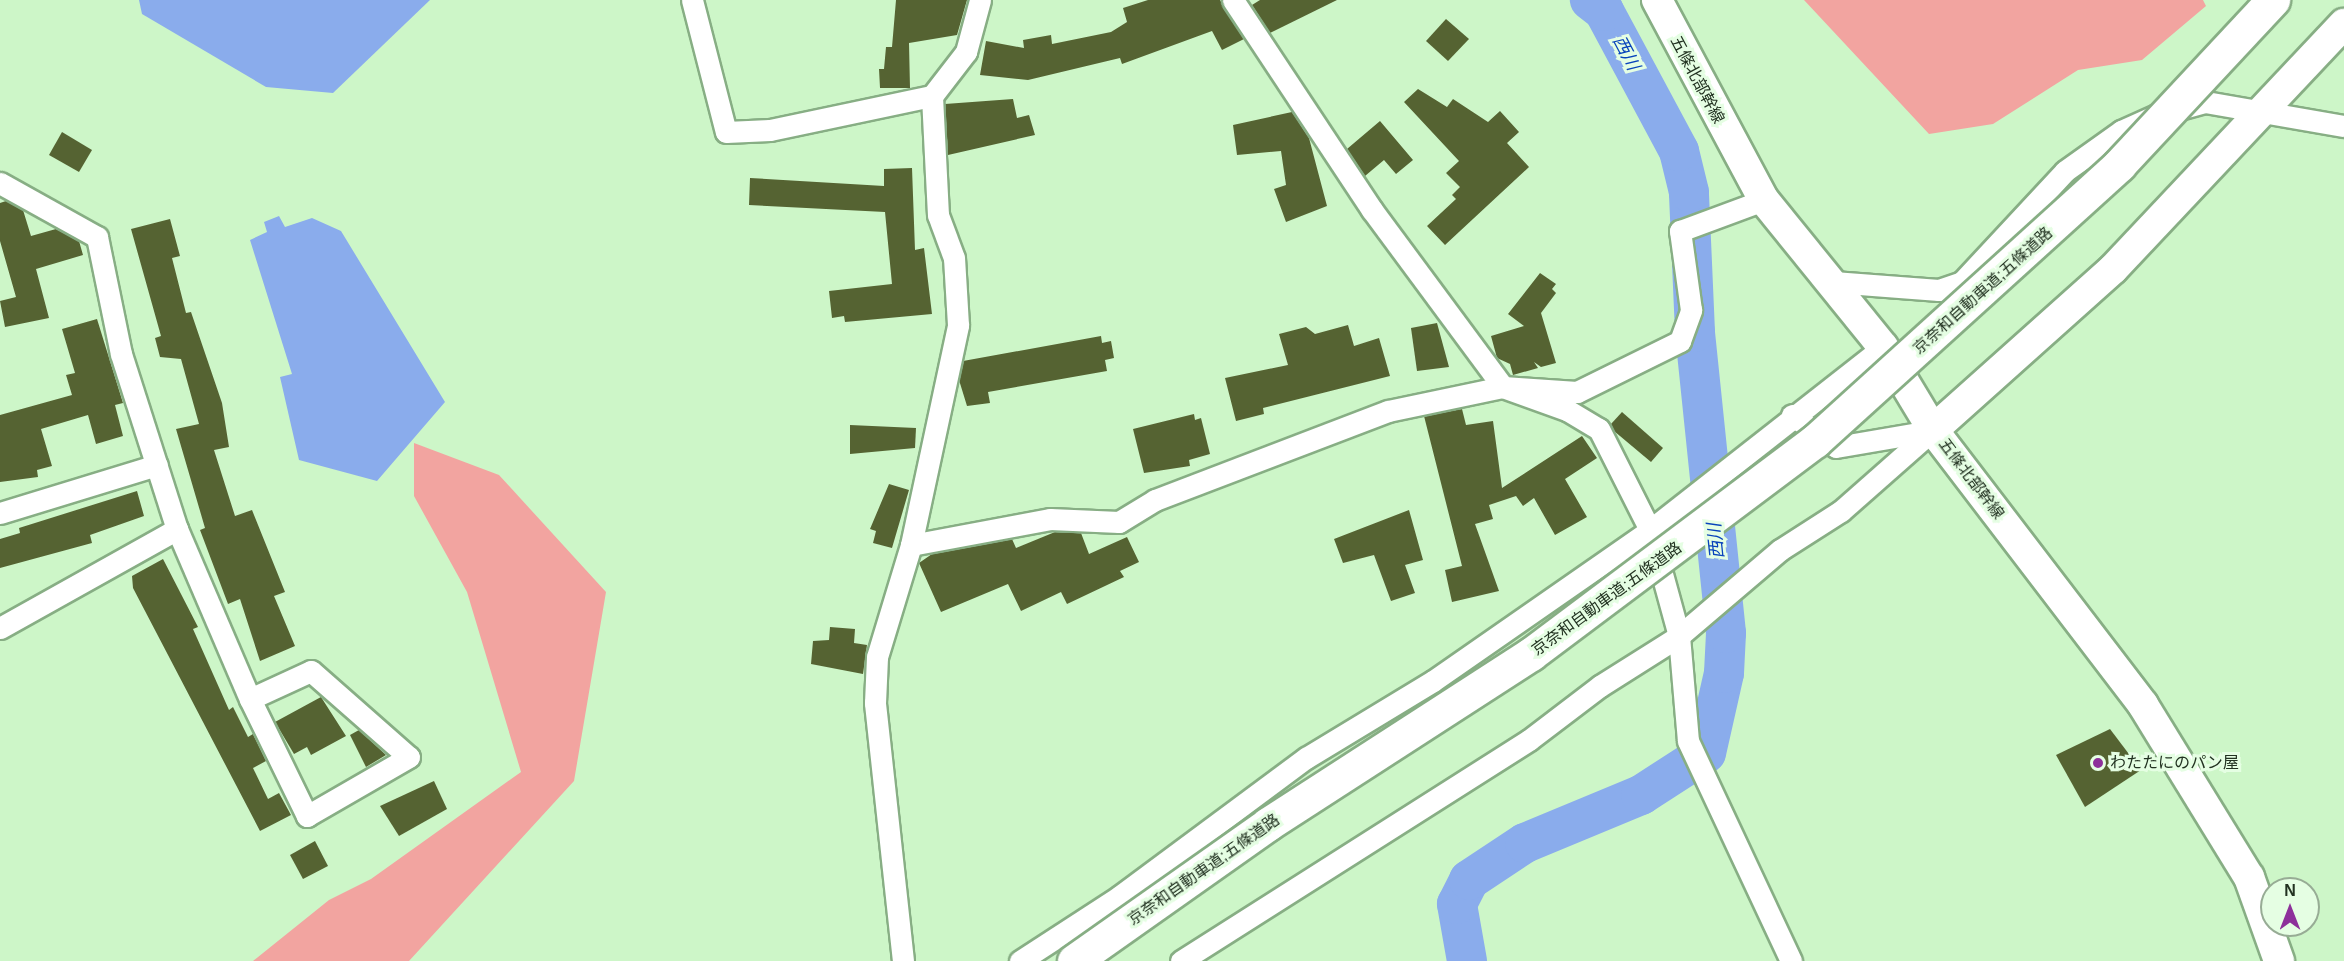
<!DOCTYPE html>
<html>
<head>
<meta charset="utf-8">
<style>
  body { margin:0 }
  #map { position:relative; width:2344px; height:961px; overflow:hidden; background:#cdf6c8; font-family:Helvetica,"Noto Sans JP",sans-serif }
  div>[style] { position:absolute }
  .green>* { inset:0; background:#f2a4a0 }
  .water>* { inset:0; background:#8aacec }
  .river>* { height:40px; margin:-20px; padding:0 20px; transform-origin:20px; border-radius:20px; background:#8aacec }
  .building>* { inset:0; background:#556332 }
  .roads { filter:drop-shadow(2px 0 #87ae84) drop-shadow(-2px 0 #87ae84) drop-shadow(0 2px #87ae84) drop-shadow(0 -2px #87ae84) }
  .street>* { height:21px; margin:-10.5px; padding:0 10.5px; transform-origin:10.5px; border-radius:10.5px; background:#fff }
  .secondary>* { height:30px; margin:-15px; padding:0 15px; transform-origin:15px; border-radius:15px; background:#fff }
  .bridges { filter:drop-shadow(2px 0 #87ae84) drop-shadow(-2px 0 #87ae84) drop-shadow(0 2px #87ae84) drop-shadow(0 -2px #87ae84) }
  .highway-bridge>* { height:33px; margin:-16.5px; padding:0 16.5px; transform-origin:16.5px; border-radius:16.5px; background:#fff }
  .dots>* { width:16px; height:16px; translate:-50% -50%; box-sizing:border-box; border:3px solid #e5fee3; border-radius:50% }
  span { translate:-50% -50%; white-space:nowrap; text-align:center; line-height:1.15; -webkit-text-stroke:6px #e5fee3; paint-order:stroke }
  .street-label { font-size:16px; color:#223221 }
  .poi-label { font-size:16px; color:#223221 }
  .left { translate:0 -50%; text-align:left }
  .water-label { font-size:18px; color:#0843bb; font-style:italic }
  .north { position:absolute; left:2260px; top:877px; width:60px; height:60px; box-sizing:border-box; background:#e5fee3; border:2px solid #97ac95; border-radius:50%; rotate:0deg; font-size:16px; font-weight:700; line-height:24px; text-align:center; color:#223221 }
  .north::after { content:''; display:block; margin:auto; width:21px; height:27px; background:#8d309a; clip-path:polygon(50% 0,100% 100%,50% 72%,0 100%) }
</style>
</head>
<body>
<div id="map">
  <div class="green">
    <div style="clip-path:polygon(1804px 0,2203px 0,2206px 6px,2142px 60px,2078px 70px,1993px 124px,1929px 134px)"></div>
    <div style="clip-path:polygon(414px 443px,499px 475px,606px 592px,574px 781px,409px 961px,253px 961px,329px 900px,371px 879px,521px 772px,467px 592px,414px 496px)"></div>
  </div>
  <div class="water">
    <div style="clip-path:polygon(139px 0,430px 0,333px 93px,266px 87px,142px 14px)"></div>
    <div style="clip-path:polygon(279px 216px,285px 227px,312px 218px,341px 231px,445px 402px,377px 481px,299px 460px,280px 377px,292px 374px,250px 240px,267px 232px,264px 222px)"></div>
  </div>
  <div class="river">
    <div style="left:1467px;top:961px;width:58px;rotate:-100deg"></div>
    <div style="left:1457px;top:904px;width:27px;rotate:-63deg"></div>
    <div style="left:1469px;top:880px;width:67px;rotate:-33.5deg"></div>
    <div style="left:1525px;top:843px;width:126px;rotate:-22.5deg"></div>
    <div style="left:1641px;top:795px;width:77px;rotate:-32.9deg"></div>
    <div style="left:1706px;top:753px;width:82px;rotate:-77.3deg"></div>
    <div style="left:1724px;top:673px;width:40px;rotate:-87.1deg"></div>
    <div style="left:1726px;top:633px;width:303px;rotate:-95.9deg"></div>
    <div style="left:1695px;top:332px;width:140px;rotate:-92.5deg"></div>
    <div style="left:1689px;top:192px;width:42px;rotate:-103.7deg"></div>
    <div style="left:1679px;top:151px;width:159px;rotate:-118.2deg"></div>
    <div style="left:1604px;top:11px;width:18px;rotate:-142deg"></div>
  </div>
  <div class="building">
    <div style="clip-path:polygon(896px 0,967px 0,957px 35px,909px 43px,910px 88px,880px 88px,879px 69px,884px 69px,886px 47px,892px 47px)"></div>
    <div style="clip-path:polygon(1148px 0,1220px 0,1244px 39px,1222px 50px,1212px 31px,1122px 64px,1120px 58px,1028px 80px,980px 75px,986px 41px,1024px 48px,1023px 40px,1051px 35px,1052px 44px,1111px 32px,1127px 22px,1123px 8px)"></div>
    <div style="clip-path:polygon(1260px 0,1337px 0,1270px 33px,1252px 5px)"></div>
    <div style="clip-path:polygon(1446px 19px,1469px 39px,1448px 61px,1426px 41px)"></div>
    <div style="clip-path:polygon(1418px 89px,1447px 107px,1453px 99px,1488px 122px,1500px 111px,1519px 132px,1507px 143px,1529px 167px,1445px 245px,1427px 226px,1456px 199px,1452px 195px,1460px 187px,1446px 173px,1459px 161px,1404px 102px)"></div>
    <div style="clip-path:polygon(1013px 99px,1017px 118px,1029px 115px,1035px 135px,948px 155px,945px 104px)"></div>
    <div style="clip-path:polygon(1292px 112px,1309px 138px,1327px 206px,1286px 222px,1274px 189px,1286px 185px,1281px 151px,1237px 155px,1233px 125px)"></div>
    <div style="clip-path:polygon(1380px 121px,1413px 160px,1396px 174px,1384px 160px,1365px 176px,1347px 149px)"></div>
    <div style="clip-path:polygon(62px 132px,92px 150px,79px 172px,49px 155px)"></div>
    <div style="clip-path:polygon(912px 168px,915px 250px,924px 248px,932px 314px,845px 322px,844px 316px,832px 318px,829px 291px,892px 284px,885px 212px,749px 205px,750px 178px,884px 186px,884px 169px)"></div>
    <div style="clip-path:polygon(6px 201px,23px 210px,31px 236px,56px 229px,79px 241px,83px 255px,36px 269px,49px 318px,5px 327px,0 301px,16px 297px,0 241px,0 203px)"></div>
    <div style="clip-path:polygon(170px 219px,180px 256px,172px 258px,186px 313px,191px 312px,222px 403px,229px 447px,214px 450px,235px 516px,252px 510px,285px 592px,274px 596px,295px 646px,260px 661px,240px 599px,228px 604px,200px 530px,205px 528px,176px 429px,199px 424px,181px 359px,160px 357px,155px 338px,161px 336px,131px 229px)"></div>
    <div style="clip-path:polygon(1540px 273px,1556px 284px,1552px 289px,1556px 293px,1541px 313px,1556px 363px,1541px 367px,1534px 362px,1538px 368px,1513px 375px,1510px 364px,1497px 358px,1491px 336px,1524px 326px,1508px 314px)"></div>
    <div style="clip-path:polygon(97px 319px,123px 403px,115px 405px,123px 436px,96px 444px,88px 415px,41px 429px,52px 466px,37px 470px,38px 477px,0 482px,0 415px,72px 395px,66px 375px,75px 373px,62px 329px)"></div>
    <div style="clip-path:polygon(1437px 323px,1449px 367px,1417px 371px,1411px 328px)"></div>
    <div style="clip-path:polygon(1348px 325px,1354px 346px,1379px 338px,1390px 376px,1263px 408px,1264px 414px,1236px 421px,1225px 378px,1288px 365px,1279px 334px,1306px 327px,1315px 334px)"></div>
    <div style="clip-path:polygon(1101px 336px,1102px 343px,1111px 341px,1114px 358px,1105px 360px,1107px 371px,988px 392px,990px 403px,967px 406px,959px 380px,963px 361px)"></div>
    <div style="clip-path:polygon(1462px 409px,1466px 425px,1493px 421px,1502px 488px,1582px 436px,1597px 458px,1565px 479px,1587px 517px,1555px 535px,1534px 498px,1523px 506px,1516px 496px,1489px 505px,1493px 519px,1475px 524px,1499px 591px,1452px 602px,1445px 570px,1462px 566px,1424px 416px)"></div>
    <div style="clip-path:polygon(1622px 412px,1663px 448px,1651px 462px,1614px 431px,1611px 424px)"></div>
    <div style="clip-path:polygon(1194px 414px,1195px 420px,1201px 418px,1210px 454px,1189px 460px,1190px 466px,1144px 473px,1133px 429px)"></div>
    <div style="clip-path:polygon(850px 425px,916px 428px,915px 448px,850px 454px)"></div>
    <div style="clip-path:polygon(889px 484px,909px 490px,892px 548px,873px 543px,876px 531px,870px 529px)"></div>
    <div style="clip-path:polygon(137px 491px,144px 516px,90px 535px,92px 543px,0 568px,0 539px,20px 533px,19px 528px)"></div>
    <div style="clip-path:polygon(1409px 510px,1423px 560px,1405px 565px,1415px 593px,1391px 601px,1374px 555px,1343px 563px,1334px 539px)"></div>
    <div style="clip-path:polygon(1055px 532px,1081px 533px,1089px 554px,1127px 537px,1139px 562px,1120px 571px,1124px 577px,1067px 604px,1061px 592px,1021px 611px,1008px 584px,941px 612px,919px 563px,932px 554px,1012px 539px,1016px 548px)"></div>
    <div style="clip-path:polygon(163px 559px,198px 627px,193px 629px,229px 710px,233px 707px,248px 737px,253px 734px,266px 761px,253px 768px,268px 799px,279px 793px,291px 815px,260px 831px,133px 588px,132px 576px)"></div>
    <div style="clip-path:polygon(830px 627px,855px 629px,854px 643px,867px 645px,863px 674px,811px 664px,813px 641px,829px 640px)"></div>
    <div style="clip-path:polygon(321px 697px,346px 736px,311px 755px,307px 747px,294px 754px,275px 722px)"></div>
    <div style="clip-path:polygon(2110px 729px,2141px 770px,2085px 807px,2056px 755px)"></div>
    <div style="clip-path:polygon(359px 730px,386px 755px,366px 767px,350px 735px)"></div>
    <div style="clip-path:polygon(434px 781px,447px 809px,399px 836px,380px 806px)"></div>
    <div style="clip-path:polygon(315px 841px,328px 866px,303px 879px,290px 855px)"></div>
  </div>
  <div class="roads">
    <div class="street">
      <div style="left:692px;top:0;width:136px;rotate:75.6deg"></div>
      <div style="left:726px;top:132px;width:44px;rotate:-2.6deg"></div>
      <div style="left:770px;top:130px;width:166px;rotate:-11.9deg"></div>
      <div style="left:932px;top:96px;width:56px;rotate:-52.3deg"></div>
      <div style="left:966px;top:52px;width:54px;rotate:-74.9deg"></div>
      <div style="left:1233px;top:0;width:252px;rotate:56.5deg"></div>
      <div style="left:1372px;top:210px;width:220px;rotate:53.5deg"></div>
      <div style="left:1503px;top:387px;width:68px;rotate:19.8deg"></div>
      <div style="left:1567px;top:410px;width:37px;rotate:31deg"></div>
      <div style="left:1599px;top:429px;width:113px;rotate:63.2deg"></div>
      <div style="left:1650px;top:530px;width:110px;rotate:74.7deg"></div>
      <div style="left:1679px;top:636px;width:105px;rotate:85.1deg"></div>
      <div style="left:1688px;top:741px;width:243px;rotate:64.9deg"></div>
      <div style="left:0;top:183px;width:111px;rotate:29.1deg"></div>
      <div style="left:97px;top:237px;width:119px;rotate:78.4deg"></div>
      <div style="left:121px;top:354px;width:184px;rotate:72.3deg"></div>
      <div style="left:177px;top:529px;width:185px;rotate:66.8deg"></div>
      <div style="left:1833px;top:282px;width:106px;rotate:4.3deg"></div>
      <div style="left:1939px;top:290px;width:24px;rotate:-19deg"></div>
      <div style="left:1962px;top:282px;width:151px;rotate:-47.1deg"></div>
      <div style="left:2065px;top:171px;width:69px;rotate:-35.5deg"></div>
      <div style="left:2121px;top:131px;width:39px;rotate:-24deg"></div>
      <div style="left:2157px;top:115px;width:50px;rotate:-15.2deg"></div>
      <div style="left:2205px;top:102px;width:141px;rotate:9.8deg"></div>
      <div style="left:1792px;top:415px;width:54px;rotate:36deg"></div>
      <div style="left:1836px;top:447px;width:95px;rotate:-9.7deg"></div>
      <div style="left:0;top:513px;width:164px;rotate:-17deg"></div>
      <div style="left:911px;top:545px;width:141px;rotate:-10.6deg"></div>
      <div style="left:1050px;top:519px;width:69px;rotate:2.5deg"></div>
      <div style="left:1119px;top:522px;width:42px;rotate:-31.4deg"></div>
      <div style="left:1155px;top:500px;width:249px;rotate:-20.9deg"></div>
      <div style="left:1388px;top:411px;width:117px;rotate:-11.8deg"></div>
      <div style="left:1503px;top:387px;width:74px;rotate:3.9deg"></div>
      <div style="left:1577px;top:392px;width:115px;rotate:-26.3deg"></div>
      <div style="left:1680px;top:341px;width:33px;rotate:-70deg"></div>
      <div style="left:1691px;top:310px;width:80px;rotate:-97.9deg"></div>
      <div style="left:1680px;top:231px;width:90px;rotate:-20.3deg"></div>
      <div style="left:0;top:628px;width:203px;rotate:-29.2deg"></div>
      <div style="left:311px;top:671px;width:130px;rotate:41.3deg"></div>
      <div style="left:409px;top:757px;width:118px;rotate:150deg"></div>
      <div style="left:307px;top:816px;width:130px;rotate:-116deg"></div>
      <div style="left:250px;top:699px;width:67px;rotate:-24.7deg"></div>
      <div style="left:903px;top:961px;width:260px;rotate:-96.2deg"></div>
      <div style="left:875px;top:703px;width:46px;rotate:-87.5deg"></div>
      <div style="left:877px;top:657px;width:117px;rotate:-73.1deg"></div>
      <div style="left:911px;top:545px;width:225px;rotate:-77.9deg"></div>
      <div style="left:958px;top:325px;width:67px;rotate:-93.4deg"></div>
      <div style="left:954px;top:258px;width:46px;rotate:-110.4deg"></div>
      <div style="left:938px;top:215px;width:119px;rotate:-92.9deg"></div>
      <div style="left:1020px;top:961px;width:119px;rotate:-33deg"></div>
      <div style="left:1120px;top:896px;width:232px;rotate:-36.6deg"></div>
      <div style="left:1306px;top:758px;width:149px;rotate:-31.2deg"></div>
      <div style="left:1433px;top:681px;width:264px;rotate:-34.8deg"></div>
      <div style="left:1650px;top:530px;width:296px;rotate:-38.1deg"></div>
      <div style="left:1181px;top:961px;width:412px;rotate:-32.4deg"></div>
      <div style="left:1529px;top:740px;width:89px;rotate:-37.3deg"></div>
      <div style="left:1600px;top:686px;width:93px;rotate:-32.3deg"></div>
      <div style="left:1679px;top:636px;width:133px;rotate:-40.4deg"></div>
      <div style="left:1780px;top:550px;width:72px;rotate:-32.6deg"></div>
      <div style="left:1841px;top:511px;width:123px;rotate:-41.4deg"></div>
    </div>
    <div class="secondary">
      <div style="left:1657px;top:0;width:227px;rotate:61.9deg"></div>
      <div style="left:1764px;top:200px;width:189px;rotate:51deg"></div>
      <div style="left:1883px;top:347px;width:97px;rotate:58.9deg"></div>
      <div style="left:1933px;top:430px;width:346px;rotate:52.6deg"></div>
      <div style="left:2143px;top:705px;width:202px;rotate:58.4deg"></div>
      <div style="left:2249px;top:877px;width:89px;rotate:70.3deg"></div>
      <div style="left:1933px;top:430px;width:241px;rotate:-41.8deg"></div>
      <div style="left:2113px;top:269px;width:337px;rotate:-46.7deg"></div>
    </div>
  </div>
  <div class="bridges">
    <div class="highway-bridge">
      <div style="left:1074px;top:961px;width:237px;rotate:-35.2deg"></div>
      <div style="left:1268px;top:824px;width:313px;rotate:-32.9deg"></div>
      <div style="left:1531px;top:654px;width:355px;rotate:-36.9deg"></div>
      <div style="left:1815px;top:441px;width:411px;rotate:-42.2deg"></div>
      <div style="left:2119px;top:165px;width:226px;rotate:-47deg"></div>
    </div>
  </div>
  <div class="dots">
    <div style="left:2098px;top:763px;background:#8d309a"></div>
  </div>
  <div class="street-label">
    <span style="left:1697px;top:80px;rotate:62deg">五條北部幹線</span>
    <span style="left:1983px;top:291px;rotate:-42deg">京奈和自動車道;五條道路</span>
    <span style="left:1971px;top:479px;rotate:53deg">五條北部幹線</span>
    <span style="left:1607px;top:599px;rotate:-36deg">京奈和自動車道;五條道路</span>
    <span style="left:1204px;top:870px;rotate:-35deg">京奈和自動車道;五條道路</span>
  </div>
  <div class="poi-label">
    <span class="left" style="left:2110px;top:763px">わたたにのパン屋</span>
  </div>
  <div class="water-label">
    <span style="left:1626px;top:53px;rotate:62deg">西川</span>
    <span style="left:1716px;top:541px;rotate:-96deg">西川</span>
  </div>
  <div class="north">N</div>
</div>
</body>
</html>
